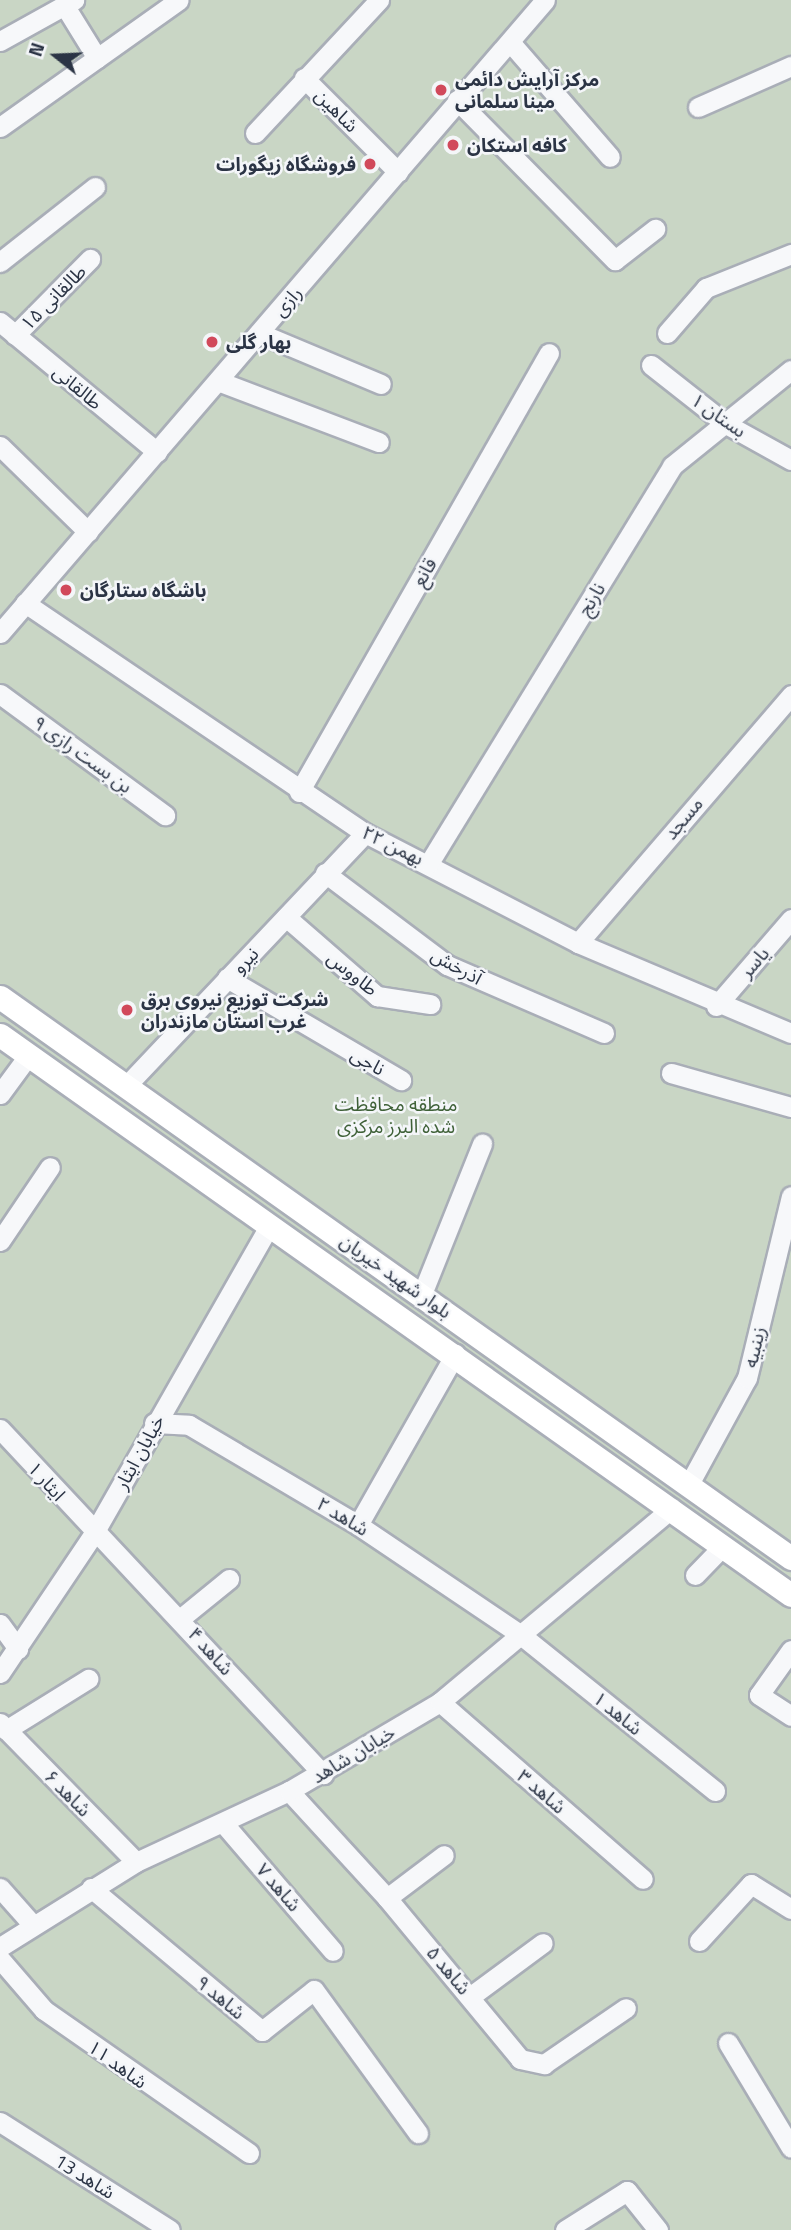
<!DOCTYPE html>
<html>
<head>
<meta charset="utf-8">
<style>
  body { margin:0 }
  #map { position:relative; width:791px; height:2230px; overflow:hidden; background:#e4e7ec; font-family:"Titillium Web","Noto Sans Arabic",sans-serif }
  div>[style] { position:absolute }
  .green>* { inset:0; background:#c9d6c5 }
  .roads { filter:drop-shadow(2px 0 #a9aeb7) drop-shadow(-2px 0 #a9aeb7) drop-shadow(0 2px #a9aeb7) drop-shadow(0 -2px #a9aeb7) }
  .minor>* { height:19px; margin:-9.5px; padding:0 9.5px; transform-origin:9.5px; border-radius:9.5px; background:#f7f8fa }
  .major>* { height:23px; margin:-11.5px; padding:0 11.5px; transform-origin:11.5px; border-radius:11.5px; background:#fff }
  .dots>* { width:19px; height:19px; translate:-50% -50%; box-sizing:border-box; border:4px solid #f4f6f9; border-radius:50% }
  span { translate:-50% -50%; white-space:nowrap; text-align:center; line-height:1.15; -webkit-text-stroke:5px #f4f6f9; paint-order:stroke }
  .poi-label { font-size:19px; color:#2b3445; font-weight:700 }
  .left { translate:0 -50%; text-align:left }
  .right { translate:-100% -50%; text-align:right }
  .street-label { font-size:19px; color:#2b3445 }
  .park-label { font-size:19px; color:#3f6138 }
  .north { position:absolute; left:21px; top:21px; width:70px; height:70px; -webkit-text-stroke:5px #f4f6f9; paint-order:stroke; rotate:288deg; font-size:19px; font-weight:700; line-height:28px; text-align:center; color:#2b3445 }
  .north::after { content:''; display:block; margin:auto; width:24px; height:32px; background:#2b3445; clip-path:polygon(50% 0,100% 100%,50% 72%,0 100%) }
</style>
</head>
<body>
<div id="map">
  <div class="green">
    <div style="clip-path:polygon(0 0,791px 0,791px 2230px,0 2230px)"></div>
  </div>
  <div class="roads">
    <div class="minor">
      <div style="left:66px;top:8px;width:59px;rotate:58.2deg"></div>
      <div style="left:0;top:41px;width:85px;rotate:-29deg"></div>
      <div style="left:510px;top:42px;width:152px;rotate:49deg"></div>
      <div style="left:304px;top:78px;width:133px;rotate:45deg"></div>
      <div style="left:457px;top:100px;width:225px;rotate:45.4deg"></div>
      <div style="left:615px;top:260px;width:51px;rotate:-37.8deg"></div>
      <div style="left:698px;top:107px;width:102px;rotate:-23.8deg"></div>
      <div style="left:0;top:127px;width:219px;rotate:-35.4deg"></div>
      <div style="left:255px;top:133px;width:182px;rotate:-47deg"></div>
      <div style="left:0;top:262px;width:121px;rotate:-38.3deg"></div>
      <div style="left:0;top:322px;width:204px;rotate:39.6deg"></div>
      <div style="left:259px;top:333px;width:132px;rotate:22.7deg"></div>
      <div style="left:667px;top:333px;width:60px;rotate:-49.1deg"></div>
      <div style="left:706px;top:288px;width:92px;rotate:-21.8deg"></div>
      <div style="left:15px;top:335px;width:107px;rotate:-45.4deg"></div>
      <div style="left:651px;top:365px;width:95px;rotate:38.2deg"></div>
      <div style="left:726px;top:424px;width:74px;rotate:29deg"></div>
      <div style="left:218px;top:381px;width:172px;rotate:20.8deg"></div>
      <div style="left:0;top:446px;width:123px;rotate:44.3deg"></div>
      <div style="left:25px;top:603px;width:410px;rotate:34.1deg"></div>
      <div style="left:365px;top:833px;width:240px;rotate:27.3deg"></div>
      <div style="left:578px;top:943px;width:231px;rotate:22.9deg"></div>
      <div style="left:0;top:633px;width:835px;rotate:-49.27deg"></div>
      <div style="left:0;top:694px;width:205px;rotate:36.3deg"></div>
      <div style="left:299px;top:792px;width:505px;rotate:-60.34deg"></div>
      <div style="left:429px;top:863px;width:465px;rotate:-58.5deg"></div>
      <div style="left:672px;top:466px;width:153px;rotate:-38.9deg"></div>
      <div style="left:325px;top:873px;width:153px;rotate:37deg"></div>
      <div style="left:447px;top:965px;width:171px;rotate:23.4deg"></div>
      <div style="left:286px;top:917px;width:121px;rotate:41deg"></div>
      <div style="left:377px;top:996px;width:54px;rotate:8.6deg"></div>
      <div style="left:578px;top:943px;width:327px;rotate:-49.3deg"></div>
      <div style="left:227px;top:978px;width:202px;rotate:30.4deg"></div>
      <div style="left:716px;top:1006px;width:115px;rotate:-49.2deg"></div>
      <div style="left:671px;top:1073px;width:125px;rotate:15.8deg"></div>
      <div style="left:126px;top:1086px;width:348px;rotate:-46.6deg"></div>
      <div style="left:0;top:1094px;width:47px;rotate:-53.6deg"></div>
      <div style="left:0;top:1241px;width:89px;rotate:-56deg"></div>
      <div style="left:422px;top:1294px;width:162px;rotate:-68.2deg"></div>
      <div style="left:154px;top:1423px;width:35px;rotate:3deg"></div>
      <div style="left:189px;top:1425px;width:196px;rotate:30.6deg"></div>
      <div style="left:358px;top:1525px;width:197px;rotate:34deg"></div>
      <div style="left:521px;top:1635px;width:249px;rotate:38.8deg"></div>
      <div style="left:0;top:1429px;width:473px;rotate:46.9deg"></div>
      <div style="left:688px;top:1486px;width:123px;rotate:-61.4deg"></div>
      <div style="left:747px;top:1378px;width:187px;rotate:-76.4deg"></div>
      <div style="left:358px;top:1525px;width:197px;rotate:-60.4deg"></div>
      <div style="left:695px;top:1575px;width:40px;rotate:-46deg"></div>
      <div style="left:181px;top:1618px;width:62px;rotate:-39.1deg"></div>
      <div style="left:0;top:1624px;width:31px;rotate:54deg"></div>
      <div style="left:791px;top:1650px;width:55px;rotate:125.4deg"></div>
      <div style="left:759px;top:1695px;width:38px;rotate:33deg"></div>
      <div style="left:0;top:1673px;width:169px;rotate:-56.1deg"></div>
      <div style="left:94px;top:1533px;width:355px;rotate:-60.3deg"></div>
      <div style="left:440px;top:1702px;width:269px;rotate:41.1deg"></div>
      <div style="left:0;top:1723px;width:194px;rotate:45.6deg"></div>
      <div style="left:6px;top:1730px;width:97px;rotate:-31.9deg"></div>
      <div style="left:289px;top:1791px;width:145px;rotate:47.5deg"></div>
      <div style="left:387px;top:1898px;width:209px;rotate:50.4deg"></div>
      <div style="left:520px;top:2059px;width:25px;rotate:12deg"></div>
      <div style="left:544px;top:2064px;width:99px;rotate:-34.3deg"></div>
      <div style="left:224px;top:1824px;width:167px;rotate:49.4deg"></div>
      <div style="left:0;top:1888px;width:48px;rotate:48.4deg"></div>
      <div style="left:91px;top:1888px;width:223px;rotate:39.9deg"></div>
      <div style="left:262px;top:2031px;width:66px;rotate:-38.3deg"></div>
      <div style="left:314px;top:1990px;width:177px;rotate:54deg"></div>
      <div style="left:387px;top:1898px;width:71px;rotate:-37deg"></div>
      <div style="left:699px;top:1941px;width:77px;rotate:-47.6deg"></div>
      <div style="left:751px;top:1884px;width:47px;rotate:32deg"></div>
      <div style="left:0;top:1947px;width:160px;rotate:-32deg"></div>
      <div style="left:136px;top:1862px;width:169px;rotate:-24.9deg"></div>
      <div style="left:289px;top:1791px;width:175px;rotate:-30.5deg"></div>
      <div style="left:440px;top:1702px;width:302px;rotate:-39.9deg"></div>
      <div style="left:0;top:1959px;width:67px;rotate:49.2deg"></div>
      <div style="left:44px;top:2010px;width:250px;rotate:34.9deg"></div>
      <div style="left:471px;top:1996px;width:89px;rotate:-36.4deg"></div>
      <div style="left:728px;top:2043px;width:122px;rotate:59deg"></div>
      <div style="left:0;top:2122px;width:201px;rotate:32.4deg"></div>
      <div style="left:565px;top:2230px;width:73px;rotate:-32.2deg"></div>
      <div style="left:627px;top:2191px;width:50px;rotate:51.5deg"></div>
    </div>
    <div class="major">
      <div style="left:0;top:997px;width:970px;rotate:35.35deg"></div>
      <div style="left:0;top:1035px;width:969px;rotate:35.3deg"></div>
    </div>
  </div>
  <div class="dots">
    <div style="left:441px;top:90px;background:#d1495b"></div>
    <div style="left:453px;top:145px;background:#d1495b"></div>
    <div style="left:370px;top:164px;background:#d1495b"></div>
    <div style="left:212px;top:342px;background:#d1495b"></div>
    <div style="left:66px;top:590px;background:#d1495b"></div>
    <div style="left:127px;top:1010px;background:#d1495b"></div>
  </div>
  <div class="poi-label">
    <span class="left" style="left:455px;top:90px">مرکز آرایش دائمی<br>مینا سلمانی</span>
    <span class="left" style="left:467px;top:145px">کافه استکان</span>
    <span class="right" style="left:356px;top:164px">فروشگاه زیگورات</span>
    <span class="left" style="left:226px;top:342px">بهار گلی</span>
    <span class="left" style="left:80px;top:590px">باشگاه ستارگان</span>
    <span class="left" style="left:141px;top:1010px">شرکت توزیع نیروی برق<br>غرب استان مازندران</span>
  </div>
  <div class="street-label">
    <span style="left:337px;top:110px;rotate:45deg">شاهین</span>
    <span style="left:53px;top:297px;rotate:-45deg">طالقانی ۱۵</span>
    <span style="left:287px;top:301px;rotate:-49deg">رازی</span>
    <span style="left:78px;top:387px;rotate:40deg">طالقانی</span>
    <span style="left:719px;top:415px;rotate:35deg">بستان ۱</span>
    <span style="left:424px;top:572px;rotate:-60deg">قانع</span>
    <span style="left:591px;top:599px;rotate:-59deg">نارنج</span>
    <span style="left:83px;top:754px;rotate:36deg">بن بست رازی ۹</span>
    <span style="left:683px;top:818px;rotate:-50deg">مسجد</span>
    <span style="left:393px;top:845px;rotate:26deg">۲۲ بهمن</span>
    <span style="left:245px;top:960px;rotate:-46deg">نیرو</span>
    <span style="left:754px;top:962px;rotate:-49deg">یاسر</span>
    <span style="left:457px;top:966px;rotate:29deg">آذرخش</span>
    <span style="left:353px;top:973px;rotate:39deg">طاووس</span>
    <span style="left:368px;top:1061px;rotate:30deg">ناجی</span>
    <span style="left:396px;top:1276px;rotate:35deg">بلوار شهید خیریان</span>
    <span style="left:754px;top:1347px;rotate:-77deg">زینبیه</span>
    <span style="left:139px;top:1452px;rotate:-61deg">خیابان ایثار</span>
    <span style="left:47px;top:1481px;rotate:48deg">ایثار ۱</span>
    <span style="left:343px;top:1516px;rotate:31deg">شاهد ۲</span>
    <span style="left:211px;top:1651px;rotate:48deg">شاهد ۴</span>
    <span style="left:618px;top:1713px;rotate:39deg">شاهد ۱</span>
    <span style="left:353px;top:1754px;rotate:-31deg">خیابان شاهد</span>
    <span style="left:542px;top:1791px;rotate:41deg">شاهد ۳</span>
    <span style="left:68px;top:1793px;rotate:45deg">شاهد ۶</span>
    <span style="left:279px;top:1887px;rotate:49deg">شاهد ۷</span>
    <span style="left:449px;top:1970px;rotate:50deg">شاهد ۵</span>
    <span style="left:221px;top:1997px;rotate:40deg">شاهد ۹</span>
    <span style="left:118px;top:2064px;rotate:36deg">شاهد ۱۱</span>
    <span style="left:85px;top:2176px;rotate:32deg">شاهد 13</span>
  </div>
  <div class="park-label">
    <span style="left:396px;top:1115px">منطقه محافظت<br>شده البرز مرکزی</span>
  </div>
  <div class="north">N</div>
</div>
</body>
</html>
